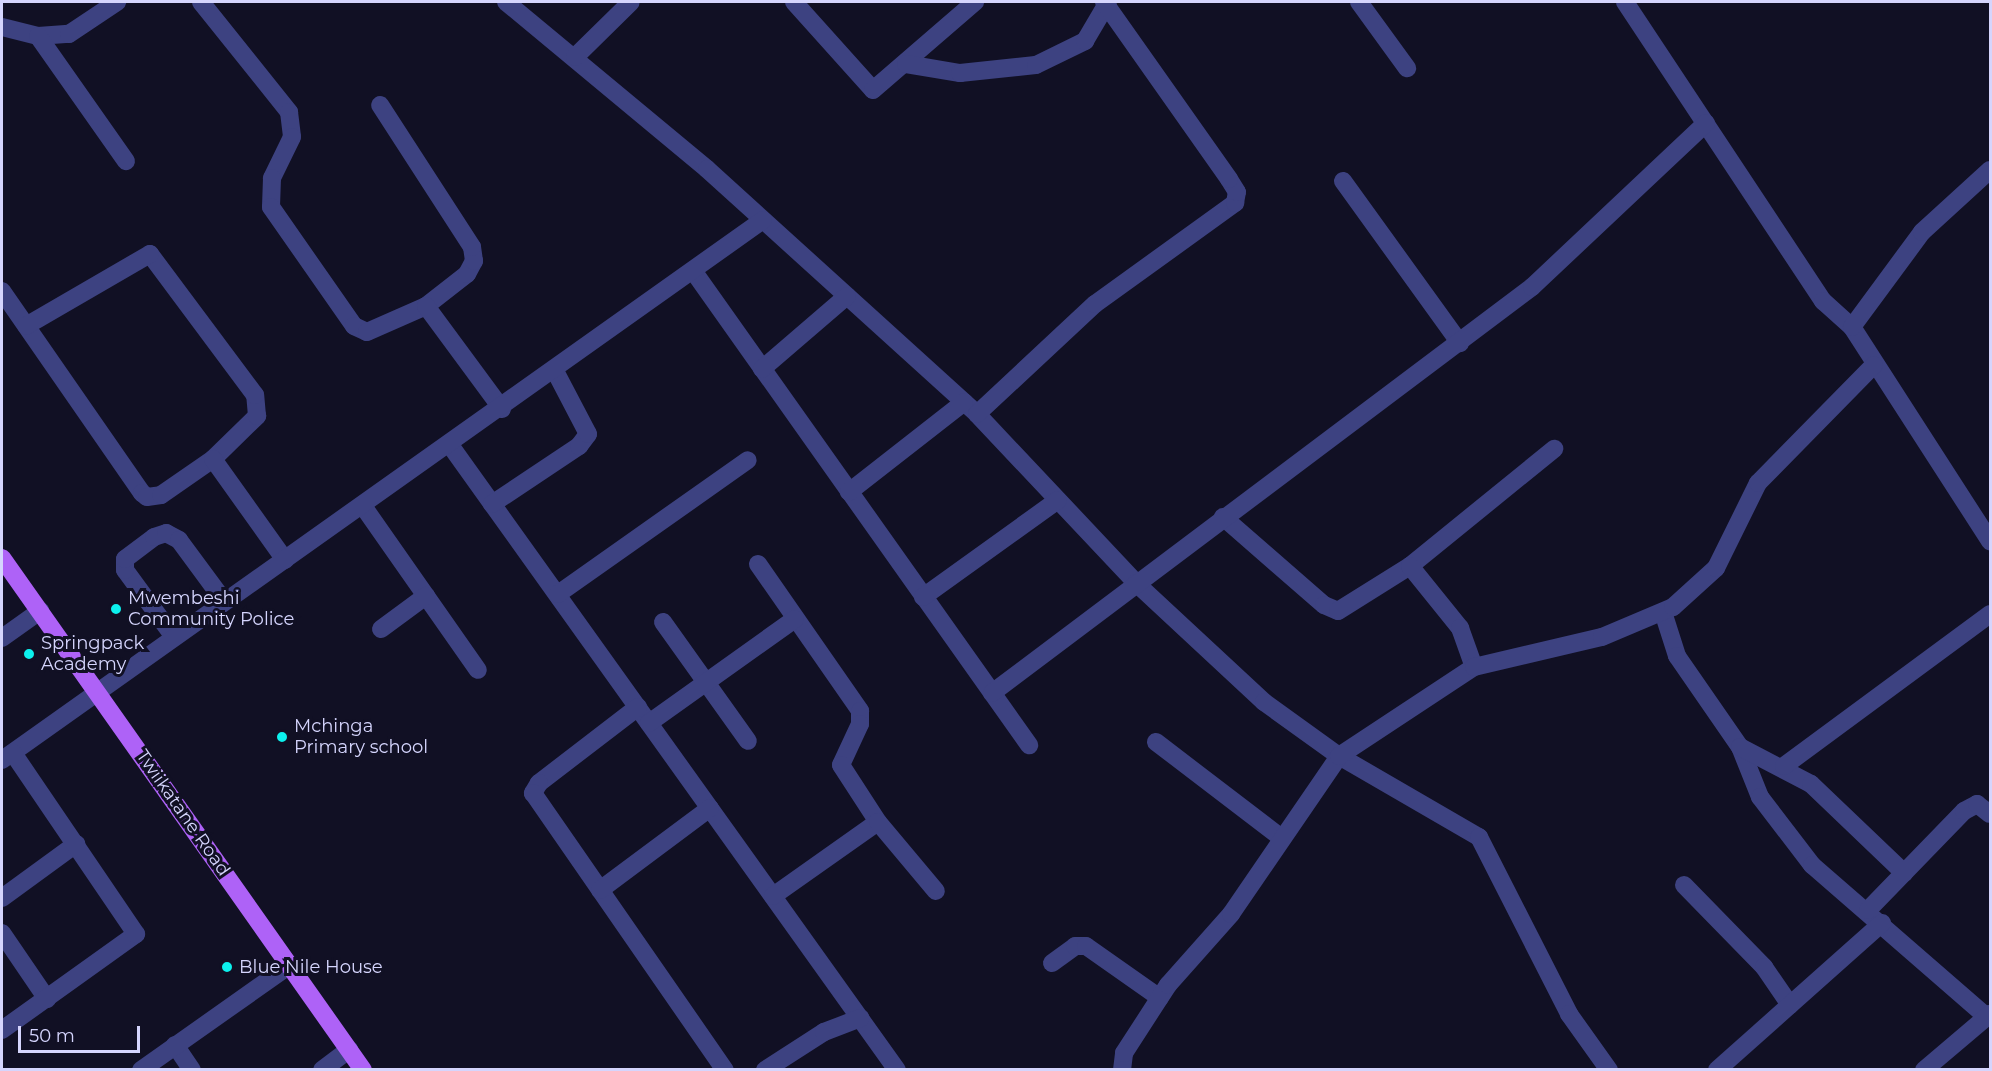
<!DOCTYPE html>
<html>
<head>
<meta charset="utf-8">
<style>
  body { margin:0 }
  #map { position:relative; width:1992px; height:1071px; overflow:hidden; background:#111024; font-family:Montserrat,sans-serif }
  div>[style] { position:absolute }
  .minor>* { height:18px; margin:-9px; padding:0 9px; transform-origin:9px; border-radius:9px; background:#3d4281 }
  .major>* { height:18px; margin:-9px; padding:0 9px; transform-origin:9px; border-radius:9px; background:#ae62f7 }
  .dots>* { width:16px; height:16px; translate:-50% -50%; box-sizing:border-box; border:3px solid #111024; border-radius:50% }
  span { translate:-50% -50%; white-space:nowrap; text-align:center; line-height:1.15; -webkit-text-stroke:6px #111024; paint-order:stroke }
  .poi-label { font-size:18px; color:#d5d5fd }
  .left { translate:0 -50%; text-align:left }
  .street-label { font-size:18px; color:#d5d5fd }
  .frame { position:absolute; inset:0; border:3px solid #d5d5fd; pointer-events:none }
  .scale { position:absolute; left:18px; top:1026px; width:122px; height:27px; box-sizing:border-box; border:3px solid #d5d5fd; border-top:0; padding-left:8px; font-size:18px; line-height:21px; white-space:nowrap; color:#d5d5fd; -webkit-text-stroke:4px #111024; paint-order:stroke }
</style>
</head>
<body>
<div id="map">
  <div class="minor">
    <div style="left:201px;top:2px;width:141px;rotate:51.3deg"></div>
    <div style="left:289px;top:112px;width:25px;rotate:83deg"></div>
    <div style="left:292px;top:137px;width:46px;rotate:116deg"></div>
    <div style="left:272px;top:178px;width:29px;rotate:92deg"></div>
    <div style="left:271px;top:207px;width:145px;rotate:55.1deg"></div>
    <div style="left:354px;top:326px;width:14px;rotate:25deg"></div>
    <div style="left:367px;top:332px;width:64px;rotate:-23.8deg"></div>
    <div style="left:426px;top:306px;width:52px;rotate:-38deg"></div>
    <div style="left:467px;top:274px;width:15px;rotate:-62deg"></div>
    <div style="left:474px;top:261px;width:14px;rotate:-98deg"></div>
    <div style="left:472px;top:247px;width:169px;rotate:-122.9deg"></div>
    <div style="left:506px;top:2px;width:261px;rotate:39.7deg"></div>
    <div style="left:707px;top:169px;width:365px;rotate:42.2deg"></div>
    <div style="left:977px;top:414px;width:232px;rotate:46.7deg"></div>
    <div style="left:1136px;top:583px;width:175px;rotate:42.9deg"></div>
    <div style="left:1264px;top:702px;width:92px;rotate:35.8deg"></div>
    <div style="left:1339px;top:756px;width:162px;rotate:30.1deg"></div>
    <div style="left:1479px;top:837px;width:199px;rotate:63deg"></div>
    <div style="left:1569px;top:1014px;width:69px;rotate:54.5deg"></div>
    <div style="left:794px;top:2px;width:118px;rotate:48.1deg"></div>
    <div style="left:873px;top:90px;width:135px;rotate:-40.8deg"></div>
    <div style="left:1359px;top:2px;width:82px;rotate:54deg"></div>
    <div style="left:1625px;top:2px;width:359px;rotate:56.5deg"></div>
    <div style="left:1823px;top:301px;width:39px;rotate:42deg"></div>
    <div style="left:1852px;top:327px;width:255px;rotate:57.2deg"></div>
    <div style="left:2px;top:27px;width:37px;rotate:14deg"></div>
    <div style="left:38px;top:36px;width:31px;rotate:-4deg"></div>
    <div style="left:69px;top:34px;width:58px;rotate:-33.7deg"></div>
    <div style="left:38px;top:36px;width:153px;rotate:54.9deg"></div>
    <div style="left:575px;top:57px;width:78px;rotate:-44.5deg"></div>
    <div style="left:906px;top:64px;width:55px;rotate:9.5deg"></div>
    <div style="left:960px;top:73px;width:76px;rotate:-6deg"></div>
    <div style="left:1036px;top:65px;width:55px;rotate:-26.1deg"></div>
    <div style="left:1085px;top:41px;width:45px;rotate:-59.5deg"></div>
    <div style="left:1343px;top:181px;width:200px;rotate:54.2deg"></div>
    <div style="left:694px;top:272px;width:580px;rotate:54.69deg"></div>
    <div style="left:2px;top:291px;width:246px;rotate:55.3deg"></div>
    <div style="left:142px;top:493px;width:6px;rotate:39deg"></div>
    <div style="left:147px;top:497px;width:14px;rotate:-8deg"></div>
    <div style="left:161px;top:495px;width:63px;rotate:-34.7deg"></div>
    <div style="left:213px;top:459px;width:62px;rotate:-44.3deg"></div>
    <div style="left:257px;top:416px;width:21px;rotate:-95deg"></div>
    <div style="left:255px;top:395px;width:176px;rotate:-126.7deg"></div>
    <div style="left:150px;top:254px;width:143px;rotate:149.9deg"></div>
    <div style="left:426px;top:306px;width:128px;rotate:53.6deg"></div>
    <div style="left:1852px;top:327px;width:118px;rotate:-53.6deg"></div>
    <div style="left:1922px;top:232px;width:92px;rotate:-42.4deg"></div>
    <div style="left:762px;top:369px;width:112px;rotate:-40.7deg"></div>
    <div style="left:977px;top:414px;width:161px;rotate:-43deg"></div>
    <div style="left:1095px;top:304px;width:173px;rotate:-35.8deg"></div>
    <div style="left:1235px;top:203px;width:11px;rotate:-80deg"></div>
    <div style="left:1237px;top:192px;width:15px;rotate:-122deg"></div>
    <div style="left:1229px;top:179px;width:217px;rotate:-125.2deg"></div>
    <div style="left:450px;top:445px;width:768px;rotate:54.43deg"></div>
    <div style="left:213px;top:459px;width:124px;rotate:54.5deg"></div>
    <div style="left:849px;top:492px;width:146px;rotate:-38deg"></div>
    <div style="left:492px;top:504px;width:105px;rotate:-33.7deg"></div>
    <div style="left:579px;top:446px;width:15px;rotate:-53deg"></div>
    <div style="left:588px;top:434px;width:71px;rotate:-117.6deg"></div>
    <div style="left:363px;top:506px;width:200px;rotate:55deg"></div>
    <div style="left:1223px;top:517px;width:134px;rotate:41.1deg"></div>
    <div style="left:1324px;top:605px;width:15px;rotate:23deg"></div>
    <div style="left:1338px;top:611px;width:85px;rotate:-32deg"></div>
    <div style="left:1410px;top:566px;width:186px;rotate:-39.1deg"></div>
    <div style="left:758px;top:564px;width:179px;rotate:55.2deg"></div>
    <div style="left:860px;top:711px;width:13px;rotate:90deg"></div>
    <div style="left:860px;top:724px;width:45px;rotate:114.9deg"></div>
    <div style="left:841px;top:765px;width:68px;rotate:57deg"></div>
    <div style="left:1410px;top:566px;width:80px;rotate:51.1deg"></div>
    <div style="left:1460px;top:628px;width:41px;rotate:70.3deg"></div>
    <div style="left:558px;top:594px;width:232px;rotate:-35.2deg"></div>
    <div style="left:923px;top:597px;width:166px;rotate:-35.7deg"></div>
    <div style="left:1663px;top:612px;width:46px;rotate:72.3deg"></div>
    <div style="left:1677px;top:656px;width:111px;rotate:55.3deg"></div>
    <div style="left:1740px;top:747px;width:54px;rotate:68.2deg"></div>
    <div style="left:1760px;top:797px;width:86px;rotate:52.6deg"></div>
    <div style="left:1812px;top:865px;width:232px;rotate:41deg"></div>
    <div style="left:663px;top:622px;width:146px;rotate:54.5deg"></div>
    <div style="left:381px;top:629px;width:56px;rotate:-36.3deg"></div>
    <div style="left:174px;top:637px;width:83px;rotate:-126.2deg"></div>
    <div style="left:125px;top:570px;width:11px;rotate:-90deg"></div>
    <div style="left:125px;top:559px;width:36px;rotate:-37deg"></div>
    <div style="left:154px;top:537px;width:13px;rotate:-18deg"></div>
    <div style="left:166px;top:533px;width:15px;rotate:28deg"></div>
    <div style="left:179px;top:540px;width:76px;rotate:53.6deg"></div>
    <div style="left:2px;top:638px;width:47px;rotate:-35.4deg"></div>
    <div style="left:992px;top:693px;width:676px;rotate:-36.94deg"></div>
    <div style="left:1532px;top:287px;width:239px;rotate:-43.3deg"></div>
    <div style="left:638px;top:707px;width:125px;rotate:142.5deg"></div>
    <div style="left:539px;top:783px;width:12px;rotate:121deg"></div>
    <div style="left:533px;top:793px;width:337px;rotate:55.3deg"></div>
    <div style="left:649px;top:723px;width:179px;rotate:-35.5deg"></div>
    <div style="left:1156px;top:742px;width:155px;rotate:37.4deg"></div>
    <div style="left:1740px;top:747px;width:80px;rotate:27.5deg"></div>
    <div style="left:1811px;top:784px;width:129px;rotate:43.7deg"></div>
    <div style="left:2px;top:760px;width:933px;rotate:-35.36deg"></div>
    <div style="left:1784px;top:766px;width:256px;rotate:-36.4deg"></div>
    <div style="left:1684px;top:885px;width:115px;rotate:45.7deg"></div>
    <div style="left:1764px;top:967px;width:46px;rotate:55.6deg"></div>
    <div style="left:600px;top:890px;width:137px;rotate:-36.7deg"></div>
    <div style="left:773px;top:896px;width:128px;rotate:-35.2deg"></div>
    <div style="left:878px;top:822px;width:90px;rotate:50deg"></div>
    <div style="left:2px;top:898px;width:92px;rotate:-36.1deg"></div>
    <div style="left:1868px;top:910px;width:138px;rotate:-45.9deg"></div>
    <div style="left:1964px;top:811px;width:15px;rotate:-28deg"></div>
    <div style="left:1977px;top:804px;width:16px;rotate:38deg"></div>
    <div style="left:2px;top:933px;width:80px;rotate:55.7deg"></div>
    <div style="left:1052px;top:963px;width:29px;rotate:-36deg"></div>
    <div style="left:1075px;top:946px;width:11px"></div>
    <div style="left:1086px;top:946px;width:90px;rotate:35.1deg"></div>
    <div style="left:2px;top:1030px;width:165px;rotate:-35.6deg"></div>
    <div style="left:136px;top:934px;width:219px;rotate:-124.2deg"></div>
    <div style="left:175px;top:1045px;width:30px;rotate:56deg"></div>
    <div style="left:141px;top:1070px;width:182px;rotate:-35.2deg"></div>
    <div style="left:322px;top:1070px;width:34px;rotate:-37deg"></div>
    <div style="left:765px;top:1070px;width:70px;rotate:-32.8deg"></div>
    <div style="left:824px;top:1032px;width:39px;rotate:-21deg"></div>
    <div style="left:1122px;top:1070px;width:17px;rotate:-83deg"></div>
    <div style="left:1124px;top:1053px;width:81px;rotate:-57.1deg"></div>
    <div style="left:1168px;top:985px;width:95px;rotate:-48.4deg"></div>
    <div style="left:1231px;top:914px;width:191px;rotate:-55.6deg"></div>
    <div style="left:1339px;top:756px;width:162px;rotate:-33.4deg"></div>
    <div style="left:1474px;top:667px;width:131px;rotate:-13.2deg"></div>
    <div style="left:1602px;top:637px;width:77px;rotate:-22.9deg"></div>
    <div style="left:1673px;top:607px;width:58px;rotate:-42.2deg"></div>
    <div style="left:1716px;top:568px;width:95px;rotate:-63.7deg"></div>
    <div style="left:1758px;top:483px;width:165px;rotate:-45.5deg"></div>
    <div style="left:1717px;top:1070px;width:221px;rotate:-41.7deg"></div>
    <div style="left:1924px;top:1070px;width:87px;rotate:-40.3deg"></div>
  </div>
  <div class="major">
    <div style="left:2px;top:558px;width:626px;rotate:54.81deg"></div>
  </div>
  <div class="dots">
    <div style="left:116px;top:609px;background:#0cf1ee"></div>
    <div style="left:29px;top:654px;background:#0cf1ee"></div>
    <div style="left:282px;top:737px;background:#0cf1ee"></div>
    <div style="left:227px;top:967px;background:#0cf1ee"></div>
  </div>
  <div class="poi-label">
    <span class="left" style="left:128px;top:609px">Mwembeshi<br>Community Police</span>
    <span class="left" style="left:41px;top:654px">Springpack<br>Academy</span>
    <span class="left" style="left:294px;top:737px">Mchinga<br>Primary school</span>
    <span class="left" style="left:239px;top:967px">Blue Nile House</span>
  </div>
  <div class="street-label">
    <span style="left:183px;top:813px;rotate:55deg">Twiikatane Road</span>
  </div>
  <div class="frame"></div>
  <div class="scale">50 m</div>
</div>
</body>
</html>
